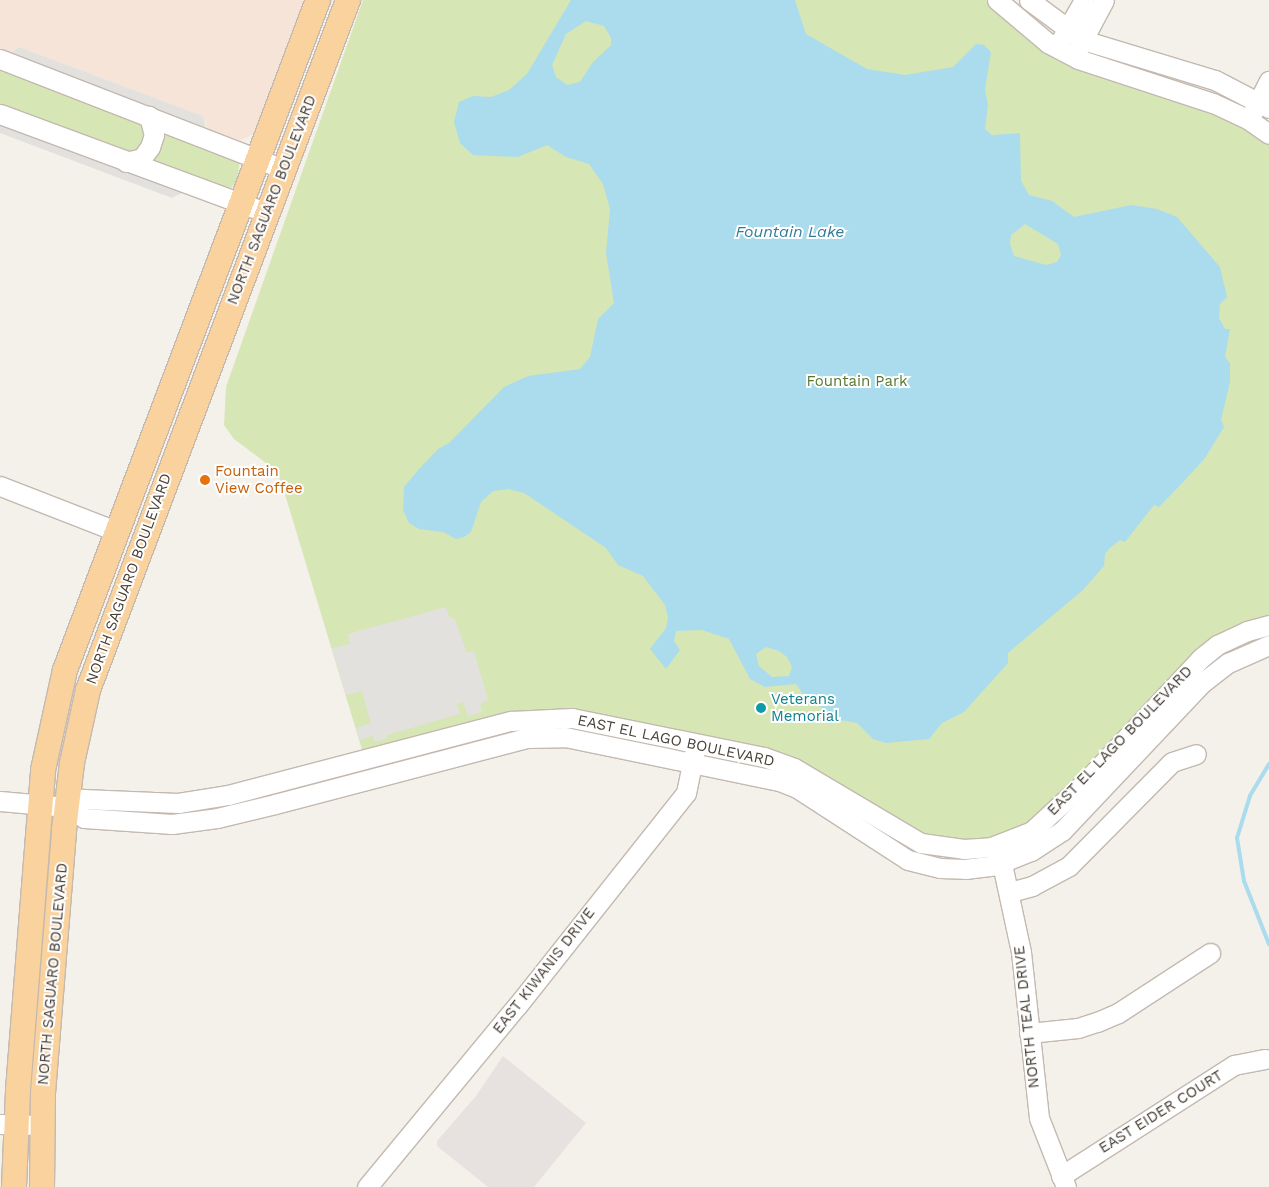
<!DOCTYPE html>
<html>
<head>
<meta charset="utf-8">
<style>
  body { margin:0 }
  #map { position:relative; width:1269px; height:1187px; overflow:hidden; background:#f4f0ea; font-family:"Work Sans",sans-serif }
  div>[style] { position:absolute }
  .commercial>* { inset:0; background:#f5e4d7 }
  .industrial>* { inset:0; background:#e7e2df }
  .green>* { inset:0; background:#d7e6b5 }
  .parking>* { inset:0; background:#e3e1de }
  .water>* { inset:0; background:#aadced }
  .stream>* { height:4px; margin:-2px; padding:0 2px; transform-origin:2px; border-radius:2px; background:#aadced }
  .roads { filter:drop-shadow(1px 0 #c3b9b0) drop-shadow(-1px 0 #c3b9b0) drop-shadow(0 1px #c3b9b0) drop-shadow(0 -1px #c3b9b0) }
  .minor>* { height:19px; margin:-9.5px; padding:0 9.5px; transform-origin:9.5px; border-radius:9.5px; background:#fff }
  .major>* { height:24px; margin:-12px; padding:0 12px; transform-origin:12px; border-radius:12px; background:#f9d29e }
  .dots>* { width:14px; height:14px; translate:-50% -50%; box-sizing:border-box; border:2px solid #fff; border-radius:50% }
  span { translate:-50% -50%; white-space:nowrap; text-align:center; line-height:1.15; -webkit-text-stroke:4px #fff; paint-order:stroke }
  .street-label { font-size:15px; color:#484038 }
  .park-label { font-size:15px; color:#55782e }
  .food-label { font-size:15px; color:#c56008 }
  .left { translate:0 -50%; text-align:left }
  .culture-label { font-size:15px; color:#0d838f }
  .water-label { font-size:16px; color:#307b98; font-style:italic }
</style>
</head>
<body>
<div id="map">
  <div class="commercial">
    <div style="clip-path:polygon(0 0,307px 0,259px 126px,254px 134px,241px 140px,208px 130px,203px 116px,19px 47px,11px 53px,0 49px)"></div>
  </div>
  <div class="industrial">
    <div style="clip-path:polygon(503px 1056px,586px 1123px,534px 1187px,488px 1187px,437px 1146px,437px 1141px,476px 1096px)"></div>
  </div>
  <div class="green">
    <div style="clip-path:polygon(363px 0,988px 0,1052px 54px,1230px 116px,1269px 145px,1269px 619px,1212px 640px,1131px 718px,1041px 814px,1017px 828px,977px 841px,932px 839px,848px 792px,814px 768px,769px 752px,553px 711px,363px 753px,281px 481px,270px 466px,234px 439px,224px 425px,226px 387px)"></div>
    <div style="clip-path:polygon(0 68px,144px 123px,149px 130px,134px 155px,0 105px)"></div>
    <div style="clip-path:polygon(160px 129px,240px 160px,237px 182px,228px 190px,148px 161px)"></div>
  </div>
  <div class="parking">
    <div style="clip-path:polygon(19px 47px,203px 116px,206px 128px,11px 53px)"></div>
    <div style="clip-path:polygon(0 123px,184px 192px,172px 198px,0 133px)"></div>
    <div style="clip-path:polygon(446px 607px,449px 616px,455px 620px,467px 653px,474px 651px,488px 700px,480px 704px,482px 712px,468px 716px,463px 702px,457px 704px,460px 714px,387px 735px,387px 738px,375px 742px,373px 736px,359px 740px,356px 728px,371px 723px,362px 691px,346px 695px,332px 648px,350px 644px,348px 634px)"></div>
  </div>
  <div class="water">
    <div style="clip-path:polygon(evenodd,571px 0,795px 0,806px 34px,867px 69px,905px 75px,953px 67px,976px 44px,984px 45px,991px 52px,985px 90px,988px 105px,985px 129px,992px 135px,1020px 133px,1021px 181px,1029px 195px,1052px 201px,1074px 217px,1131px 205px,1157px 209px,1177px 217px,1220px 267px,1227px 297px,1220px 304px,1219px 318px,1225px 329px,1230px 329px,1225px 357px,1230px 363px,1230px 382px,1221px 420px,1224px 427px,1205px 458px,1185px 480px,1159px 507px,1154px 505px,1125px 542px,1120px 540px,1110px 548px,1105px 554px,1104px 566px,1083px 590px,1008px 653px,1008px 663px,964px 712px,942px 723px,929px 739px,886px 743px,873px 739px,857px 723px,840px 720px,805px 697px,796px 684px,765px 687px,750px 679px,729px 639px,702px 630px,676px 631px,674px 641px,680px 650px,666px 669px,650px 649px,666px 628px,668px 617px,665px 605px,643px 576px,618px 565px,606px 548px,524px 493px,508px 489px,493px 491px,481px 502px,471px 532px,464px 537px,456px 539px,443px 532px,419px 529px,409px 523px,403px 510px,404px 487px,419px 469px,438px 449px,449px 443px,504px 387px,528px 376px,580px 369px,590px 357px,598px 319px,614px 303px,606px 253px,610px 209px,603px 184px,589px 164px,566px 157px,547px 145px,518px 157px,473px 155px,460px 143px,454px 122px,459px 102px,473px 96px,491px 97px,509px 90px,527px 74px,571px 0,586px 21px,604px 26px,611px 38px,611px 45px,593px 62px,580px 82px,567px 85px,556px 77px,552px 65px,566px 34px,586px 21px,571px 0,1025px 224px,1058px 244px,1061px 255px,1057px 262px,1046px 265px,1014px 256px,1010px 244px,1011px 235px,1025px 224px,571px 0,766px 647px,779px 651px,787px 657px,792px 667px,789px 676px,772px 677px,759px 666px,756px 654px,766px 647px)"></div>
  </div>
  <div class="stream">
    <div style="left:1269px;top:764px;width:37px;rotate:121deg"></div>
    <div style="left:1250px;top:796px;width:44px;rotate:107.2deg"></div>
    <div style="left:1237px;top:838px;width:44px;rotate:80.8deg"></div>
    <div style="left:1244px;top:881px;width:68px;rotate:68.4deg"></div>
  </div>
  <div class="roads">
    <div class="minor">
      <div style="left:997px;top:0;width:67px;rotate:40.1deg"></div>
      <div style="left:1048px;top:43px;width:34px;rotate:28deg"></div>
      <div style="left:1078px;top:59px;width:142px;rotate:18.1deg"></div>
      <div style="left:1213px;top:103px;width:40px;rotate:25deg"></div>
      <div style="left:1249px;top:120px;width:24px;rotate:35deg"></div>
      <div style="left:1029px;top:0;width:67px;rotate:36.5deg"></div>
      <div style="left:1083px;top:40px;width:138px;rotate:16.9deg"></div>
      <div style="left:1215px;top:80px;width:61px;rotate:27.4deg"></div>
      <div style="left:1061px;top:40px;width:46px;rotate:-60.1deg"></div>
      <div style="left:1078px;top:49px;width:55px;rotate:-62deg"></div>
      <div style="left:0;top:59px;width:305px;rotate:21.2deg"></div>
      <div style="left:1253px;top:112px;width:35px;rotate:-63deg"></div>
      <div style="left:0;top:114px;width:286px;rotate:20.3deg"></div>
      <div style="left:126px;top:162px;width:16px;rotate:-14deg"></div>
      <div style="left:142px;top:158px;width:14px;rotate:-54deg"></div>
      <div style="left:150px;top:147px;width:13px;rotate:-72deg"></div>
      <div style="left:154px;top:135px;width:20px;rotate:-105deg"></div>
      <div style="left:0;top:486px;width:124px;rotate:21.2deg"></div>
      <div style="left:0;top:801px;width:67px;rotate:5.1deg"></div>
      <div style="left:67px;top:807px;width:20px;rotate:33deg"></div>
      <div style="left:84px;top:818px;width:88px;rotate:3.9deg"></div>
      <div style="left:172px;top:824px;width:45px;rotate:-7.6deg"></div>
      <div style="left:217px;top:818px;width:60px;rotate:-13.6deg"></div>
      <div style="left:275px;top:804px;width:260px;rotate:-14.7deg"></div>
      <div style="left:526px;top:738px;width:39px;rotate:-1deg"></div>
      <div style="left:565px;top:737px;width:218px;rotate:11.6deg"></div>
      <div style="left:779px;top:781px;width:19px;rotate:21deg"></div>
      <div style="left:797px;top:788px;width:132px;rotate:33deg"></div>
      <div style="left:908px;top:860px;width:33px;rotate:14deg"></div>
      <div style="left:940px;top:868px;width:25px;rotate:2deg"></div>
      <div style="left:965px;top:869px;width:31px;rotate:-7deg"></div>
      <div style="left:996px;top:865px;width:38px;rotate:-22deg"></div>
      <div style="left:1031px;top:851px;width:37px;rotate:-33deg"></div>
      <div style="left:1062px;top:831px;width:204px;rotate:-46.6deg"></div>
      <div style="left:1202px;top:683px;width:33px;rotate:-38deg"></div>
      <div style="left:1228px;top:663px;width:45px;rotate:-23.7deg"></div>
      <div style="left:67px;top:807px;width:18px;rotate:-27deg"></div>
      <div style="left:83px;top:799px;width:95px;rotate:2.4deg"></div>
      <div style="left:178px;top:803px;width:51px;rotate:-9.1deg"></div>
      <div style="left:228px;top:795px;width:293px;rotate:-14.7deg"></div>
      <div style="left:511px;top:721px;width:61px;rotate:-2.8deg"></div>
      <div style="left:572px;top:718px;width:196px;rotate:11.5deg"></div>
      <div style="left:764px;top:757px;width:32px;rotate:20deg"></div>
      <div style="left:794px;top:768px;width:147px;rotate:30.6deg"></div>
      <div style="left:921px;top:843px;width:43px;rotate:7.9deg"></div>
      <div style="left:964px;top:849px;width:27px;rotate:-4deg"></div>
      <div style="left:991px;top:847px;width:44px;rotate:-21.3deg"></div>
      <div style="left:1032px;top:831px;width:74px;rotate:-42.8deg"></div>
      <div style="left:1086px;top:781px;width:168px;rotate:-46.9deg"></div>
      <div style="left:1201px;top:658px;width:21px;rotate:-39deg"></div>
      <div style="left:1217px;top:645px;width:33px;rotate:-25deg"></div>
      <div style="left:1247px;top:631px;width:23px;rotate:-15deg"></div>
      <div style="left:999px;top:850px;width:104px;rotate:77.8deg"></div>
      <div style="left:1021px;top:952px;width:167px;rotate:83.8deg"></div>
      <div style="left:1039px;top:1118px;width:74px;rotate:68.6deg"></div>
      <div style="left:1010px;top:892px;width:23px;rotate:-15deg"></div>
      <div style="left:1032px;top:886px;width:42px;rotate:-28.4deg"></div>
      <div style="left:1069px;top:866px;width:146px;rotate:-45.3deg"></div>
      <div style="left:1172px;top:762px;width:25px;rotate:-18deg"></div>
      <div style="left:1029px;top:1033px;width:49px;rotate:-5.8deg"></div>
      <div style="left:1078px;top:1028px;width:20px;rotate:-18deg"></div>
      <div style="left:1097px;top:1022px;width:23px;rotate:-23deg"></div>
      <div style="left:1118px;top:1013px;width:110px;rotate:-33.1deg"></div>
      <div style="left:0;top:1124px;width:42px;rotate:1.4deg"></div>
      <div style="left:1061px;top:1176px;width:206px;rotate:-32.7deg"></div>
      <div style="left:1234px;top:1065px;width:32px;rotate:-11deg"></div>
      <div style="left:367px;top:1187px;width:235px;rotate:-50.4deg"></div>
      <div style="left:517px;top:1006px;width:272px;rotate:-51.6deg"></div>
      <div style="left:686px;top:793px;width:45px;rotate:-78.4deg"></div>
    </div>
    <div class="major">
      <div style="left:14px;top:1187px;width:97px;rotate:-87.6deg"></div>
      <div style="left:18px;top:1090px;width:321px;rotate:-85.5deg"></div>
      <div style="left:43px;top:770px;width:102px;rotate:-77.6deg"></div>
      <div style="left:65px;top:670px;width:716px;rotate:-69.31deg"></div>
      <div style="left:42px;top:1187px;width:94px;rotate:-89.4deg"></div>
      <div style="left:43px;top:1093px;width:264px;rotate:-85.4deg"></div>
      <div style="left:64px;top:830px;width:67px;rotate:-83.2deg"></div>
      <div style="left:72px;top:763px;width:75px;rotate:-77.6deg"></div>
      <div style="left:88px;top:690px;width:737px;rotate:-69.35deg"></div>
    </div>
  </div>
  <div class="dots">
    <div style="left:205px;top:480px;background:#e8710a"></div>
    <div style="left:761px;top:708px;background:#0f9aa8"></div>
  </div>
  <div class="street-label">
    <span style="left:272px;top:200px;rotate:-69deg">NORTH SAGUARO BOULEVARD</span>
    <span style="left:129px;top:579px;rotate:-70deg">NORTH SAGUARO BOULEVARD</span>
    <span style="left:676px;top:741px;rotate:12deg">EAST EL LAGO BOULEVARD</span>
    <span style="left:1120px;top:741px;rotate:-46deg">EAST EL LAGO BOULEVARD</span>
    <span style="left:544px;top:971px;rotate:-52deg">EAST KIWANIS DRIVE</span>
    <span style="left:53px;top:974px;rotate:-85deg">NORTH SAGUARO BOULEVARD</span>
    <span style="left:1027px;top:1017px;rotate:-96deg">NORTH TEAL DRIVE</span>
    <span style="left:1161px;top:1112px;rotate:-32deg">EAST EIDER COURT</span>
  </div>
  <div class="park-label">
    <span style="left:857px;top:382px">Fountain Park</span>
  </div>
  <div class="food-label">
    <span class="left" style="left:215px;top:480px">Fountain<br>View Coffee</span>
  </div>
  <div class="culture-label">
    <span class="left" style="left:771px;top:708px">Veterans<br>Memorial</span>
  </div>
  <div class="water-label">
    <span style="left:790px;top:232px">Fountain Lake</span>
  </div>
</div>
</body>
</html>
